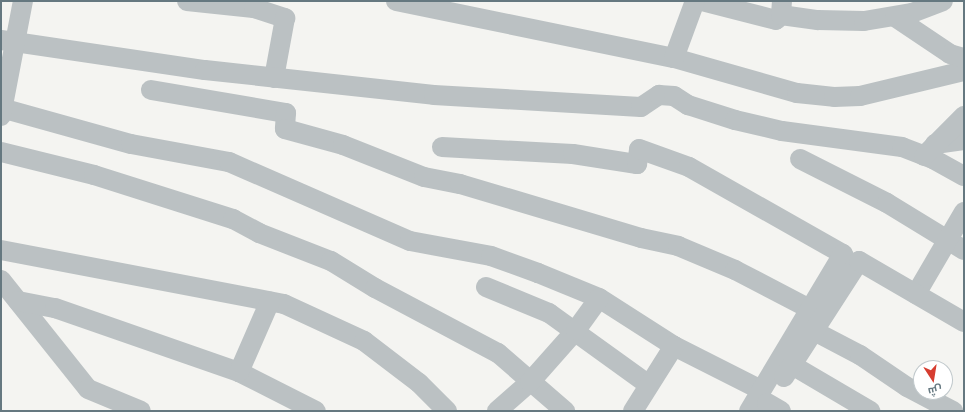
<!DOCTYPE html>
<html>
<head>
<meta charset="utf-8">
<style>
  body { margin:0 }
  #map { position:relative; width:965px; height:412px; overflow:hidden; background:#f4f4f1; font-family:"DM Sans",Cairo,sans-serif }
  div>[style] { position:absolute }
  .minor>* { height:20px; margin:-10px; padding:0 10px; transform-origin:10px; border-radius:10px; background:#bbc1c3 }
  span { translate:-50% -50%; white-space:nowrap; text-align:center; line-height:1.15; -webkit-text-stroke:4px #fff; paint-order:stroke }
  .frame { position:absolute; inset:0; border:2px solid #657880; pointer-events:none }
  .north { position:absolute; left:913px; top:360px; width:40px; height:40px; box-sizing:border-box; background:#fff; border:1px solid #c1c9cc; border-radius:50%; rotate:168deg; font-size:11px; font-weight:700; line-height:16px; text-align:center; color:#657880 }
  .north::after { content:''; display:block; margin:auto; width:14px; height:18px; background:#d63d30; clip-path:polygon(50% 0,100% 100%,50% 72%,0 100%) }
</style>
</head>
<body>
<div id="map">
  <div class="minor">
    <div style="left:187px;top:1px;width:67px;rotate:6deg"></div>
    <div style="left:254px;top:8px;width:33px;rotate:18deg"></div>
    <div style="left:285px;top:18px;width:61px;rotate:100.4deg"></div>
    <div style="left:396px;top:1px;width:284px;rotate:11.6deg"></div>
    <div style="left:674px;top:58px;width:128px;rotate:15.9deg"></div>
    <div style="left:797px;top:93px;width:37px;rotate:6deg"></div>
    <div style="left:834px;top:97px;width:26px;rotate:-2deg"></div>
    <div style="left:860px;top:96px;width:107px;rotate:-13.5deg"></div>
    <div style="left:702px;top:1px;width:76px;rotate:14.4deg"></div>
    <div style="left:776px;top:20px;width:7px;rotate:-45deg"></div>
    <div style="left:781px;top:15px;width:14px;rotate:-86deg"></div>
    <div style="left:781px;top:15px;width:37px;rotate:8deg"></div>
    <div style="left:818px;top:20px;width:46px;rotate:1.2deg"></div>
    <div style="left:864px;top:21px;width:49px;rotate:-9.5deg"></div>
    <div style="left:912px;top:13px;width:33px;rotate:-21deg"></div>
    <div style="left:895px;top:17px;width:66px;rotate:33.9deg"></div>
    <div style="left:950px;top:54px;width:15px;rotate:16deg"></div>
    <div style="left:1px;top:40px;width:206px;rotate:8.4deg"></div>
    <div style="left:205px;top:70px;width:230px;rotate:6.2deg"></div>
    <div style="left:434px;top:95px;width:207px;rotate:3.3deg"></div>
    <div style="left:641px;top:107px;width:22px;rotate:-34deg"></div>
    <div style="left:659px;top:95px;width:15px;rotate:4deg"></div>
    <div style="left:674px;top:96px;width:17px;rotate:33deg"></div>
    <div style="left:688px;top:105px;width:49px;rotate:17.7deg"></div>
    <div style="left:735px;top:120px;width:48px;rotate:13.2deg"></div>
    <div style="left:782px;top:131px;width:121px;rotate:7.6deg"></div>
    <div style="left:902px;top:147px;width:33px;rotate:21deg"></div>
    <div style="left:933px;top:159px;width:35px;rotate:29deg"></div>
    <div style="left:674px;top:58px;width:61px;rotate:-69.8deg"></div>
    <div style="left:151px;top:90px;width:137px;rotate:9.7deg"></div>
    <div style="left:286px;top:113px;width:16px;rotate:94deg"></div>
    <div style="left:285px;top:129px;width:60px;rotate:15.4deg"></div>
    <div style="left:343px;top:145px;width:87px;rotate:21.6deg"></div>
    <div style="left:424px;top:177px;width:37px;rotate:11deg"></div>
    <div style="left:460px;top:184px;width:189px;rotate:16.6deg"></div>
    <div style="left:641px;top:238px;width:38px;rotate:12deg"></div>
    <div style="left:678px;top:246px;width:62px;rotate:22.8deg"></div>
    <div style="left:735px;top:270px;width:85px;rotate:27.5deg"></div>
    <div style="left:1px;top:108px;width:135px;rotate:15.5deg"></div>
    <div style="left:131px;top:144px;width:100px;rotate:10.4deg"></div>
    <div style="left:229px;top:162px;width:197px;rotate:23.6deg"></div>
    <div style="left:410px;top:241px;width:82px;rotate:10.5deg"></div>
    <div style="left:491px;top:256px;width:50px;rotate:19.9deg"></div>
    <div style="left:538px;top:273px;width:66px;rotate:22.3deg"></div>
    <div style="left:599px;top:298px;width:89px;rotate:32.6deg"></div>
    <div style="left:674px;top:346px;width:97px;rotate:26.8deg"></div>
    <div style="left:1px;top:116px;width:117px;rotate:-79.2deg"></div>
    <div style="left:935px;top:144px;width:29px;rotate:-8deg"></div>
    <div style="left:442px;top:147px;width:131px;rotate:3.1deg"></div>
    <div style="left:573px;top:154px;width:65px;rotate:8.9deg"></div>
    <div style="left:637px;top:164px;width:15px;rotate:-82deg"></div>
    <div style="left:639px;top:149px;width:53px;rotate:19.8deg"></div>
    <div style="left:689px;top:167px;width:177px;rotate:29.5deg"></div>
    <div style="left:843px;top:254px;width:183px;rotate:120.9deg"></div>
    <div style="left:1px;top:152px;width:96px;rotate:13.9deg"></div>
    <div style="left:94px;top:175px;width:146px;rotate:17.6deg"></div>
    <div style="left:233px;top:219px;width:30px;rotate:28deg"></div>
    <div style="left:259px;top:233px;width:77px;rotate:21.3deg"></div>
    <div style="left:331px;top:261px;width:52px;rotate:31.5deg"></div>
    <div style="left:375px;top:288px;width:139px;rotate:27.9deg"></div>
    <div style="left:498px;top:353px;width:89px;rotate:40.9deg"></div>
    <div style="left:924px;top:156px;width:57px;rotate:-45deg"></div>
    <div style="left:800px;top:159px;width:97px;rotate:26.8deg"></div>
    <div style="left:887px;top:203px;width:90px;rotate:31.4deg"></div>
    <div style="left:1px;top:250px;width:288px;rotate:10.8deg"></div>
    <div style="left:284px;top:304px;width:88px;rotate:24.8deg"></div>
    <div style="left:364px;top:341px;width:69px;rotate:37.4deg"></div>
    <div style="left:419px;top:383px;width:40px;rotate:45deg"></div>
    <div style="left:1px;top:280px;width:139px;rotate:51.4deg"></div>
    <div style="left:88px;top:389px;width:57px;rotate:22.5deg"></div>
    <div style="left:486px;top:287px;width:68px;rotate:22.4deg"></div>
    <div style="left:549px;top:313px;width:123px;rotate:35.8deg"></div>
    <div style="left:916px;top:294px;width:95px;rotate:-59.7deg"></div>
    <div style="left:18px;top:301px;width:38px;rotate:11deg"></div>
    <div style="left:55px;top:308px;width:195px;rotate:19.2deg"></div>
    <div style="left:239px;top:372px;width:86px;rotate:26.9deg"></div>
    <div style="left:814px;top:331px;width:52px;rotate:27.6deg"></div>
    <div style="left:860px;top:355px;width:57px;rotate:34.2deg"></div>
    <div style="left:907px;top:387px;width:52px;rotate:27.6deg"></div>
    <div style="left:792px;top:365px;width:91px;rotate:30.5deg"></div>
    <div style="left:239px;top:372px;width:77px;rotate:-66.4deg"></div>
    <div style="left:784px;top:377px;width:138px;rotate:-57.1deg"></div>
    <div style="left:859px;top:261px;width:121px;rotate:30.2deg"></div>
    <div style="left:767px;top:403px;width:16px;rotate:30deg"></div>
    <div style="left:497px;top:411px;width:44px;rotate:-41.3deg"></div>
    <div style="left:530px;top:382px;width:69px;rotate:-48.5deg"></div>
    <div style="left:576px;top:330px;width:39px;rotate:-54deg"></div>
    <div style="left:633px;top:411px;width:77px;rotate:-57.8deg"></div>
  </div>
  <div class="frame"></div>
  <div class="north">ش</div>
</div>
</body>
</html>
